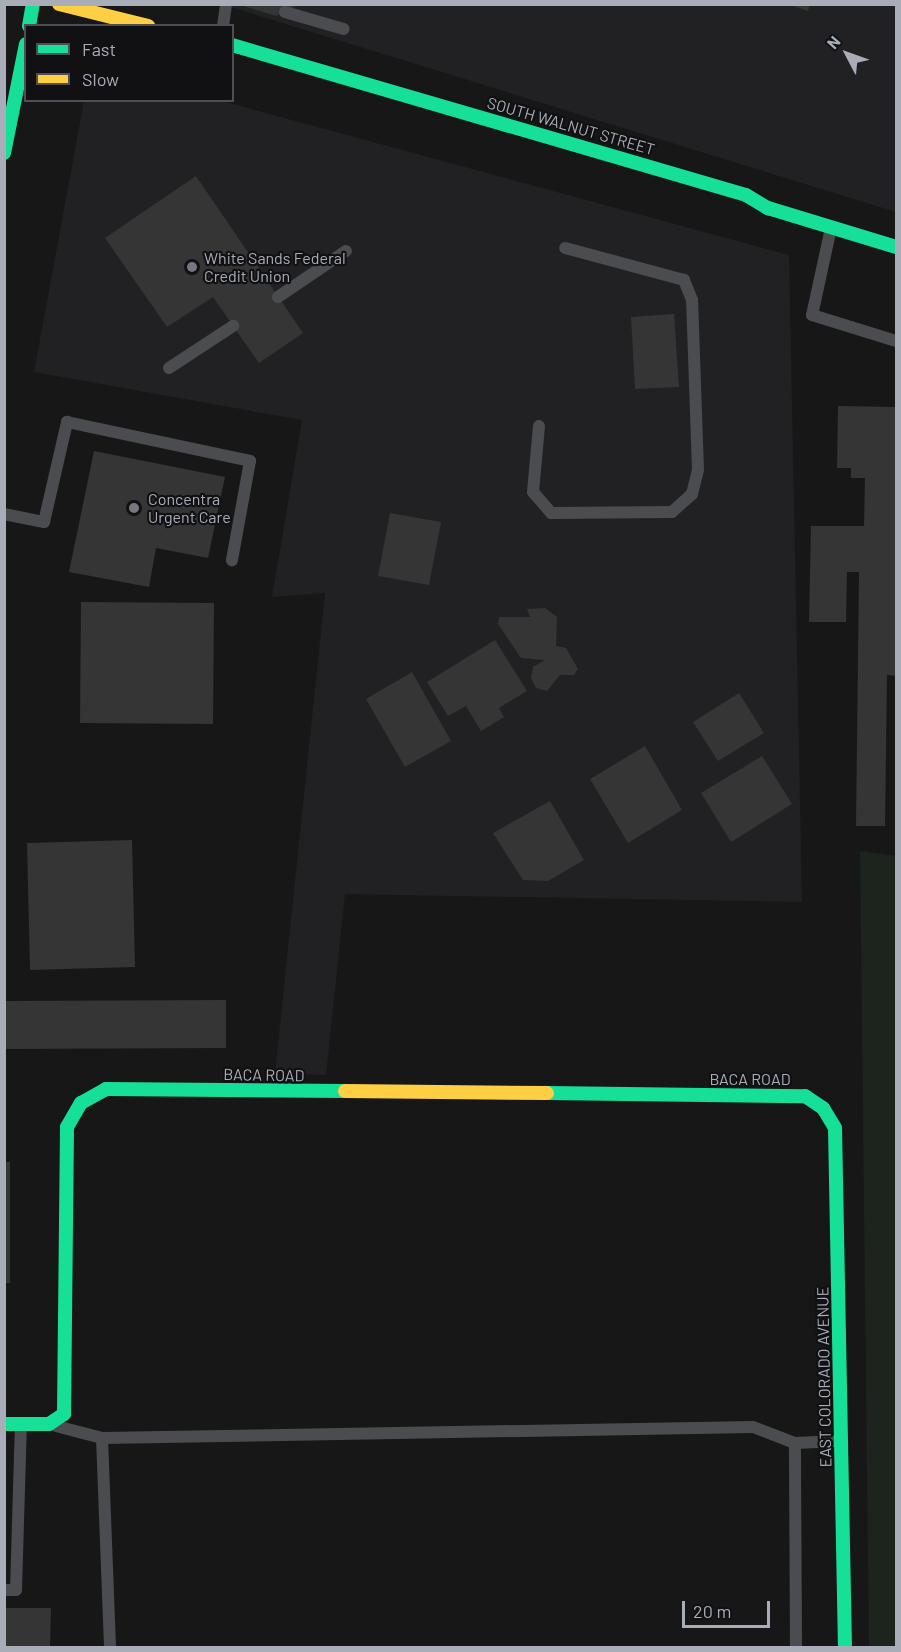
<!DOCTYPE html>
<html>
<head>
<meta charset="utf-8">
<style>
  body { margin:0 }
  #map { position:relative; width:901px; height:1652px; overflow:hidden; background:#171717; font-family:Barlow,sans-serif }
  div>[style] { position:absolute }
  .built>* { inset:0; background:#212123 }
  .green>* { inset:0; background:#1d241e }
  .building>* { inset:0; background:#353536 }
  .lane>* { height:12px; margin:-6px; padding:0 6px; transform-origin:6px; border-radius:6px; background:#4b4c50 }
  .fast>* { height:14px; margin:-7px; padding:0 7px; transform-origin:7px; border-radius:7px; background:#16e098 }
  .slow>* { height:14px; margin:-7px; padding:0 7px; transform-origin:7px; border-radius:7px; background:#ffcf43 }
  .dots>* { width:16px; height:16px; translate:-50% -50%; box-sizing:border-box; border:3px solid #111113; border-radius:50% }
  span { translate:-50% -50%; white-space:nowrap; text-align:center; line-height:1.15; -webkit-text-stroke:4.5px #111113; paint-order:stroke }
  .street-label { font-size:16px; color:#a8adb8 }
  .poi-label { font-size:16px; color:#a8adb8 }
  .left { translate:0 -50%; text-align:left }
  .frame { position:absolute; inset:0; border:6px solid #a8adb8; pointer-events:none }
  .legend { position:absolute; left:24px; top:24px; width:210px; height:78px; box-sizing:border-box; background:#111113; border:2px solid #4d4f55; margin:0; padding:8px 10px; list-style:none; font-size:18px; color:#a8adb8 }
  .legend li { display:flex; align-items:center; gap:12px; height:30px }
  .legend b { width:30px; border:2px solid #4d4f55 }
  .north { position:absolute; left:817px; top:24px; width:60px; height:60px; -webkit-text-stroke:4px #111113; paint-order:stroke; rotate:311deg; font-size:16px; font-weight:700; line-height:24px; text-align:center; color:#a8adb8 }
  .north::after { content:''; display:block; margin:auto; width:21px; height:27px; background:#a8adb8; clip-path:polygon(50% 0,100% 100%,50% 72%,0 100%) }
  .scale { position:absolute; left:682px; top:1601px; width:88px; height:27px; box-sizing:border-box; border:3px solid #a8adb8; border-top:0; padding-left:8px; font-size:18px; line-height:21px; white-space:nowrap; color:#a8adb8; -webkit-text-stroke:4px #111113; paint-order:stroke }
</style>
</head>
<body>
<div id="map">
  <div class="built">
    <div style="clip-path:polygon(224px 5px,896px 5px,896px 212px)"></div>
    <div style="clip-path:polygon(84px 101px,222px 101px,789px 255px,802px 902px,345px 894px,326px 1075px,275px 1073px,325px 593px,272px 597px,302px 420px,34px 372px)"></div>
  </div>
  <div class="green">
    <div style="clip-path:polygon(860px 851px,896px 856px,896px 1648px,869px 1647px)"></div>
  </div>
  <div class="building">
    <div style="clip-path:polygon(237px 4px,300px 4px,276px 16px)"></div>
    <div style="clip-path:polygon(788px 4px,810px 4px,808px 11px)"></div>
    <div style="clip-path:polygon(196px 176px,303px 333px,259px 363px,213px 297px,167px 327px,105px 238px)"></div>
    <div style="clip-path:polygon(674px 314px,679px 387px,635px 389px,631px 317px)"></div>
    <div style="clip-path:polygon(838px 406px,896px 407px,896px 676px,887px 675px,885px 826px,856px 826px,859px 572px,847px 572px,846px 622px,809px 622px,811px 526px,864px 526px,865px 478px,851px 478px,851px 468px,837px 468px)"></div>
    <div style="clip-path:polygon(94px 451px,225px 477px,208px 558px,156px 548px,149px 587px,69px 572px)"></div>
    <div style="clip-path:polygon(390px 513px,441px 522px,429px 585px,378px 576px)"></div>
    <div style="clip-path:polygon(81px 602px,214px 603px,213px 724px,80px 723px)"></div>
    <div style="clip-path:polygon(545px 608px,557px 617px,556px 646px,566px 648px,578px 669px,574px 675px,560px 675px,547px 691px,536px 688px,531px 678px,533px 667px,545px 660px,521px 658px,498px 624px,499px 617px,530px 617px,527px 609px)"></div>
    <div style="clip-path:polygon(495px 640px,527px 691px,499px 708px,504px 717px,481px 731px,466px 706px,448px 716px,427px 682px)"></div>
    <div style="clip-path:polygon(412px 672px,451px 741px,405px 767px,366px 699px)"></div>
    <div style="clip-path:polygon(739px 693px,764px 733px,718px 761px,693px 722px)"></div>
    <div style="clip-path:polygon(645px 746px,682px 810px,628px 843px,590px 779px)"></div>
    <div style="clip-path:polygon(762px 756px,792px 804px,731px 842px,701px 793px)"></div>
    <div style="clip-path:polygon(550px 801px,584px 860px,548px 881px,523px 880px,493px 833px)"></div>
    <div style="clip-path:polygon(132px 840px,135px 967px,30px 970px,27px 843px)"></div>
    <div style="clip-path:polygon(226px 1000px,226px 1048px,4px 1049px,4px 1001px)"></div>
    <div style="clip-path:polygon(4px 1162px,10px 1162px,10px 1283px,4px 1283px)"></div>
    <div style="clip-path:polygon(4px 1608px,51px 1608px,50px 1648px,4px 1648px)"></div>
  </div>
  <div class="lane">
    <div style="left:285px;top:12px;width:61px;rotate:16.1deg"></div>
    <div style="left:223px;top:26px;width:22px;rotate:-82deg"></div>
    <div style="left:831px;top:228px;width:89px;rotate:102.3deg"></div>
    <div style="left:812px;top:315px;width:88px;rotate:17.2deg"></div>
    <div style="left:278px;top:297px;width:82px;rotate:-34.1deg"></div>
    <div style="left:169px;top:368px;width:77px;rotate:-33.3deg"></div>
    <div style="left:539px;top:426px;width:66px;rotate:95.2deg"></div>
    <div style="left:533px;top:492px;width:28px;rotate:49deg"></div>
    <div style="left:551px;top:513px;width:121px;rotate:-0.5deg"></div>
    <div style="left:672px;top:512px;width:27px;rotate:-42deg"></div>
    <div style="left:692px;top:494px;width:25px;rotate:-76deg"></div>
    <div style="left:698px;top:470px;width:170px;rotate:-92deg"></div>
    <div style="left:692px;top:300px;width:22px;rotate:-112deg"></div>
    <div style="left:684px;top:280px;width:123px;rotate:-164.9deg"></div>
    <div style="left:4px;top:514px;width:41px;rotate:11.3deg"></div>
    <div style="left:44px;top:522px;width:103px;rotate:-77deg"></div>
    <div style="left:67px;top:422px;width:187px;rotate:12deg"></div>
    <div style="left:250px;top:461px;width:101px;rotate:100.3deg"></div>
    <div style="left:56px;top:1426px;width:48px;rotate:14.6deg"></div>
    <div style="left:102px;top:1438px;width:651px;rotate:-0.97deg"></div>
    <div style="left:753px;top:1427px;width:45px;rotate:20.9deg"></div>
    <div style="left:102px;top:1438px;width:210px;rotate:87.8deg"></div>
    <div style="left:4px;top:1590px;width:12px"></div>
    <div style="left:16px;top:1590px;width:164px;rotate:-88.3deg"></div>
    <div style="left:796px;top:1648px;width:205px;rotate:-90.3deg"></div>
    <div style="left:795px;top:1443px;width:45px;rotate:-2.5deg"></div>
  </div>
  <div class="fast">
    <div style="left:29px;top:26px;width:22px;rotate:-80deg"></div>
    <div style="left:232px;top:45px;width:535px;rotate:16.27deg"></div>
    <div style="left:746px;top:195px;width:26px;rotate:31deg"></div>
    <div style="left:768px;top:208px;width:134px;rotate:16.9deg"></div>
    <div style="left:4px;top:153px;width:111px;rotate:-78.6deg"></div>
    <div style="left:547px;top:1093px;width:258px;rotate:0.7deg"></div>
    <div style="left:805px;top:1096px;width:22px;rotate:34deg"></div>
    <div style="left:823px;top:1108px;width:23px;rotate:59deg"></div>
    <div style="left:835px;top:1128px;width:520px;rotate:88.9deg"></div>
    <div style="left:4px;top:1424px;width:45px"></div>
    <div style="left:49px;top:1424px;width:18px;rotate:-34deg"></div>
    <div style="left:64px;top:1414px;width:287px;rotate:-89.4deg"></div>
    <div style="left:67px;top:1127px;width:28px;rotate:-60deg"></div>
    <div style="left:81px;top:1103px;width:29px;rotate:-29deg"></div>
    <div style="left:106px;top:1089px;width:239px;rotate:0.5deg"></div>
  </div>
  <div class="slow">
    <div style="left:59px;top:4px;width:92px;rotate:13.9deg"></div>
    <div style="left:345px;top:1091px;width:202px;rotate:0.6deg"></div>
  </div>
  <div class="dots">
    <div style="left:192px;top:267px;background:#757880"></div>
    <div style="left:134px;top:508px;background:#757880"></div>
  </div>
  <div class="street-label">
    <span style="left:571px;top:126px;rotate:16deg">SOUTH WALNUT STREET</span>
    <span style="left:264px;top:1075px;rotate:1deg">BACA ROAD</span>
    <span style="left:750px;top:1079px">BACA ROAD</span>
    <span style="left:824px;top:1377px;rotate:-91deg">EAST COLORADO AVENUE</span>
  </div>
  <div class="poi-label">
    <span class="left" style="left:204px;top:267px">White Sands Federal<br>Credit Union</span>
    <span class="left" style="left:148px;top:508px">Concentra<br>Urgent Care</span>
  </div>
  <div class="frame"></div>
  <ul class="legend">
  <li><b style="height:8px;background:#16e098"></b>Fast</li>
  <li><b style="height:8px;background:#ffcf43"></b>Slow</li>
  </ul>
  <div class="north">N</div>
  <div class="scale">20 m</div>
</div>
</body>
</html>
